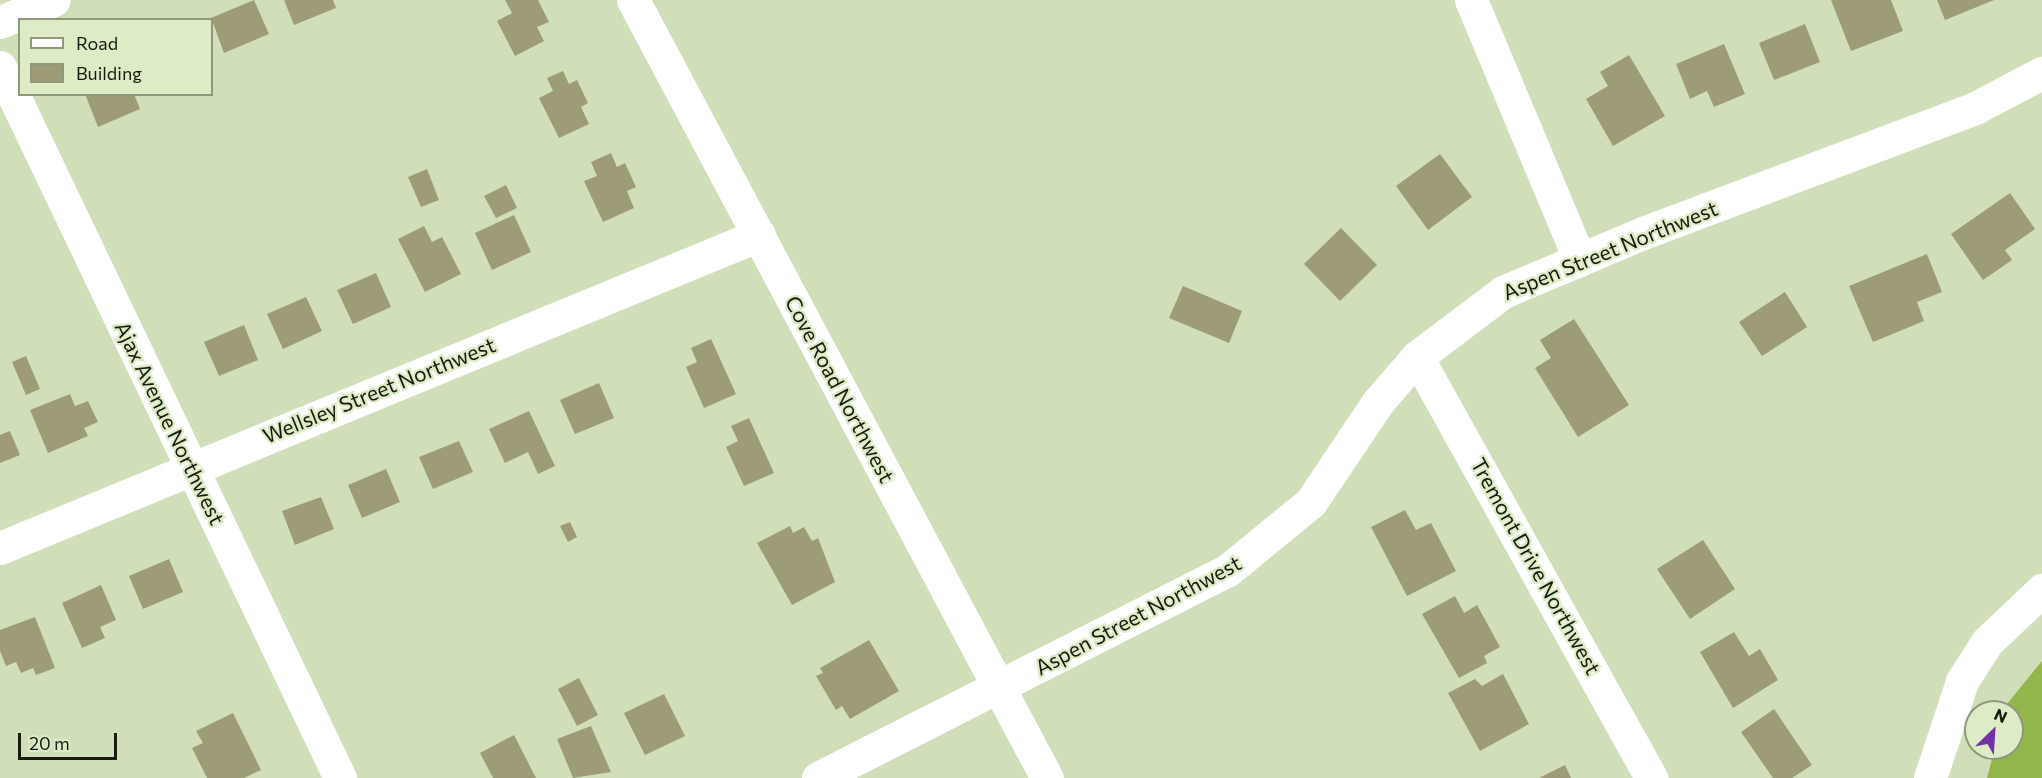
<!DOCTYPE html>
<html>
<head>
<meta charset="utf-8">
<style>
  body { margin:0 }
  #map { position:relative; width:2042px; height:778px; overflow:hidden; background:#d0dfb9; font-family:Commissioner,sans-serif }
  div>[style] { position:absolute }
  .green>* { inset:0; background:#92b64b }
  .building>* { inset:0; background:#9e9c77 }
  .minor>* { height:33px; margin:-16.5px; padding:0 16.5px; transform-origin:16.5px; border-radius:16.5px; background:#fff }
  .major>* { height:33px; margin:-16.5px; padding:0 16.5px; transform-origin:16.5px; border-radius:16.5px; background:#fff }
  span { translate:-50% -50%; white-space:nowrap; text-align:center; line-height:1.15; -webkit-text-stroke:4.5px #ddecc6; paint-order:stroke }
  .street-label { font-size:21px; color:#161b0e }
  .legend { position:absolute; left:18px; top:18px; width:195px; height:78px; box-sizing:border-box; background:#ddecc6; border:2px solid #8d987c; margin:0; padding:8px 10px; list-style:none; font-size:18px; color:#161b0e }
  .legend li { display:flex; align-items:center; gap:12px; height:30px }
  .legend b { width:30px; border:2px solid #8d987c }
  .north { position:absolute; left:1964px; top:700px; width:60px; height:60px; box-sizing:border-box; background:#ddecc6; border:2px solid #8d987c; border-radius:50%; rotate:25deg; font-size:16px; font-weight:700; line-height:24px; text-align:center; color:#161b0e }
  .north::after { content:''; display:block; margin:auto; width:21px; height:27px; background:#7232a6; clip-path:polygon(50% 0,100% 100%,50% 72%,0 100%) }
  .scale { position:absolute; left:18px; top:733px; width:99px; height:27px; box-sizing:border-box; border:3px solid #161b0e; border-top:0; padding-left:8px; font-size:18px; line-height:21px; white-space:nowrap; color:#161b0e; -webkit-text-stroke:4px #ddecc6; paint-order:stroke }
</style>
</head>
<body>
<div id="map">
  <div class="green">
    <div style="clip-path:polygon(2042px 661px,2042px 778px,1987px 778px,1995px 748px,2012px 748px,2007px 704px)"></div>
  </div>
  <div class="building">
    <div style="clip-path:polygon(254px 0,269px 34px,224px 53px,212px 20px,206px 20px)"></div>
    <div style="clip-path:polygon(284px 0,333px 0,336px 8px,294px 25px)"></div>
    <div style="clip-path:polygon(505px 0,538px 0,549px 22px,537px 27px,544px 41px,515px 56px,497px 21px,512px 13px)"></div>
    <div style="clip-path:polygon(1831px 0,1891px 0,1903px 31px,1851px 51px)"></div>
    <div style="clip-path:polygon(1937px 0,1994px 0,1945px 20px)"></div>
    <div style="clip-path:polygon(1805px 24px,1820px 62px,1774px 80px,1759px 43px)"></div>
    <div style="clip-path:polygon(1724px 44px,1745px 94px,1714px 107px,1707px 91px,1690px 99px,1676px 64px)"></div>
    <div style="clip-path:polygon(1629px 55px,1665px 116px,1613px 146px,1586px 99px,1608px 86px,1600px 72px)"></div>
    <div style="clip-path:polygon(563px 71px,569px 84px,577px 80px,588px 103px,581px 107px,589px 124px,559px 138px,539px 98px,553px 91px,547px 78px)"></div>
    <div style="clip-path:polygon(85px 94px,134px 94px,140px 109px,98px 127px)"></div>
    <div style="clip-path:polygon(611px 153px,617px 167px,625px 163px,636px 187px,627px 191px,634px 208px,603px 222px,584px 181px,597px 176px,591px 162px)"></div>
    <div style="clip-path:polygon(1440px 154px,1472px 197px,1428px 230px,1396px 186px)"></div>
    <div style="clip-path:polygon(427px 169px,439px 200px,421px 207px,408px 177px)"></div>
    <div style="clip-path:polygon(506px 185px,517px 208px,496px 218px,484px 196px)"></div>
    <div style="clip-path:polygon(2010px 193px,2035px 229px,2005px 250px,2012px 260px,1983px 280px,1951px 234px)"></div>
    <div style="clip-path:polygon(514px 215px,531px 252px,492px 270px,475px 233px)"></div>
    <div style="clip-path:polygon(424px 226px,432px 242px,442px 237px,461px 274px,425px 292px,398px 239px)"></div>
    <div style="clip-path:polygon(1341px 228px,1377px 265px,1340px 301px,1304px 264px)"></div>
    <div style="clip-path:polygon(1927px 254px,1942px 292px,1917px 302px,1924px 321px,1873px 342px,1849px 286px)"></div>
    <div style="clip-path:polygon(376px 273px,391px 307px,353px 324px,337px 290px)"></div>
    <div style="clip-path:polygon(1183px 286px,1242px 311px,1229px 343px,1169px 318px)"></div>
    <div style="clip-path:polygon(1785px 292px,1807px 327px,1762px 356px,1739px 322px)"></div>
    <div style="clip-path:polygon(306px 297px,322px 331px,283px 349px,267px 314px)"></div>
    <div style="clip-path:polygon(1574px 319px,1629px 405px,1578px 437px,1535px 368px,1551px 358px,1540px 340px)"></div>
    <div style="clip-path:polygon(244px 325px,258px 360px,219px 376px,204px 342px)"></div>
    <div style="clip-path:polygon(711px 339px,736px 394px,704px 408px,686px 367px,697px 362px,691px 348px)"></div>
    <div style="clip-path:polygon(26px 356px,40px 389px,26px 395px,12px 362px)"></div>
    <div style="clip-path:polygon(599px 383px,614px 418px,575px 434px,560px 400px)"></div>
    <div style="clip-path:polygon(70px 394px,75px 406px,88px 401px,98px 422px,84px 428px,88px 436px,48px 453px,30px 410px)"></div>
    <div style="clip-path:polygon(529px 411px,555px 466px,538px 474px,528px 452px,505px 463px,489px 429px)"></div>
    <div style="clip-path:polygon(749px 418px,774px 473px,744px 486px,726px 447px,738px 441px,731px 426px)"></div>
    <div style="clip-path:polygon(10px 431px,20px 455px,0 463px,0 435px)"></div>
    <div style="clip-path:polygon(459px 441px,473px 472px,433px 489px,419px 457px)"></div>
    <div style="clip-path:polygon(386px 469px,400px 502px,362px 518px,348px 485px)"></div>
    <div style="clip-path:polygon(321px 497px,334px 529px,295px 545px,282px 511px)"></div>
    <div style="clip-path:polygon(1405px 510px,1416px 530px,1431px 523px,1456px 571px,1407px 596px,1371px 527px)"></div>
    <div style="clip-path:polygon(570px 522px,577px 537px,568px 542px,560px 526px)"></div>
    <div style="clip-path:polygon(790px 526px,793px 533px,804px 527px,812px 541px,818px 538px,835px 582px,792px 605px,757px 543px)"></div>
    <div style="clip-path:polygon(1703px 540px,1735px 589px,1690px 619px,1657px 569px)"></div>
    <div style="clip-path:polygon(169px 559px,183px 592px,143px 609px,129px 576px)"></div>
    <div style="clip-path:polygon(101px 585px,116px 620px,100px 627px,105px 638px,82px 648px,62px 603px)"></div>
    <div style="clip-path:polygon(1455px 596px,1464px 613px,1477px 605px,1500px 647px,1484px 656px,1487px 663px,1459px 678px,1422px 614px)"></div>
    <div style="clip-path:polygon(35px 617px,55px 668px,36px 675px,33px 668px,21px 673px,16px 662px,6px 666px,0 651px,0 630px)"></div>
    <div style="clip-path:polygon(1734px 632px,1749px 656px,1760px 649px,1778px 680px,1733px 708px,1700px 652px)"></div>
    <div style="clip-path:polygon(869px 640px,899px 691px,850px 719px,842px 706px,836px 710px,816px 676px,823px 673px,820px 668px)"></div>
    <div style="clip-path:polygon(1503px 674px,1529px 724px,1480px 751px,1448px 693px,1475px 679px,1482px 686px)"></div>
    <div style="clip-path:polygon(579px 678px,598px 715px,577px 726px,558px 689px)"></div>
    <div style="clip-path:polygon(664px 694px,685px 736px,645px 755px,624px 713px)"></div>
    <div style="clip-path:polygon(1774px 709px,1812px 765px,1792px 778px,1773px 778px,1741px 732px)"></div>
    <div style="clip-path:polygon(233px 713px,261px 770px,244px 778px,207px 778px,192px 748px,203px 743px,196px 731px)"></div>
    <div style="clip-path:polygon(591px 726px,611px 772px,573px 778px,557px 739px)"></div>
    <div style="clip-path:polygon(514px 735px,536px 778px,493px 778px,480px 753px)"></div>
    <div style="clip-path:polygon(1565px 765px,1571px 778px,1539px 778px)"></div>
  </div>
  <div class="minor">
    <div style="left:1471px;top:0;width:282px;rotate:67.3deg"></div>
    <div style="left:0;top:22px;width:58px;rotate:-22.2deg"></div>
    <div style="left:0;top:67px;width:788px;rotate:64.44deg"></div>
    <div style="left:1417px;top:357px;width:482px;rotate:60.9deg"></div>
    <div style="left:0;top:548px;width:821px;rotate:-22.41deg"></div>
    <div style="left:818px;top:778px;width:460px;rotate:-26.9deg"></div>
    <div style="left:1228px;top:570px;width:107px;rotate:-39.3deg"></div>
    <div style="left:1311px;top:502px;width:120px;rotate:-56.2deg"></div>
    <div style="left:1378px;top:402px;width:60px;rotate:-49.1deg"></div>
    <div style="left:1417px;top:357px;width:108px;rotate:-37.1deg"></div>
    <div style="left:1503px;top:292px;width:152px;rotate:-22.9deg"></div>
    <div style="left:1643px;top:233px;width:355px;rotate:-20.6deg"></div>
    <div style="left:1975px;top:108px;width:76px;rotate:-27.6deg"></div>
    <div style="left:1930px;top:778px;width:102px;rotate:-71.7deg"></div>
    <div style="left:1962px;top:681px;width:46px;rotate:-57.3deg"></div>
    <div style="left:1987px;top:642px;width:76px;rotate:-43.4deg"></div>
  </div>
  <div class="major">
    <div style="left:633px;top:0;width:881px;rotate:61.98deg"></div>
  </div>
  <div class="street-label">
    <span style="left:1610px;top:250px;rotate:-22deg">Aspen Street Northwest</span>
    <span style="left:840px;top:389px;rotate:62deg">Cove Road Northwest</span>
    <span style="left:379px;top:390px;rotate:-22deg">Wellsley Street Northwest</span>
    <span style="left:170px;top:423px;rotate:64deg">Ajax Avenue Northwest</span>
    <span style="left:1536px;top:566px;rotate:61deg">Tremont Drive Northwest</span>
    <span style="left:1138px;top:615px;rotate:-28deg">Aspen Street Northwest</span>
  </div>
  <ul class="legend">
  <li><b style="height:8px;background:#fff"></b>Road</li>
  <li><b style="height:16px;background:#9e9c77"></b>Building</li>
  </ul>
  <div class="north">N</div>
  <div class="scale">20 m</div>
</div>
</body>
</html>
